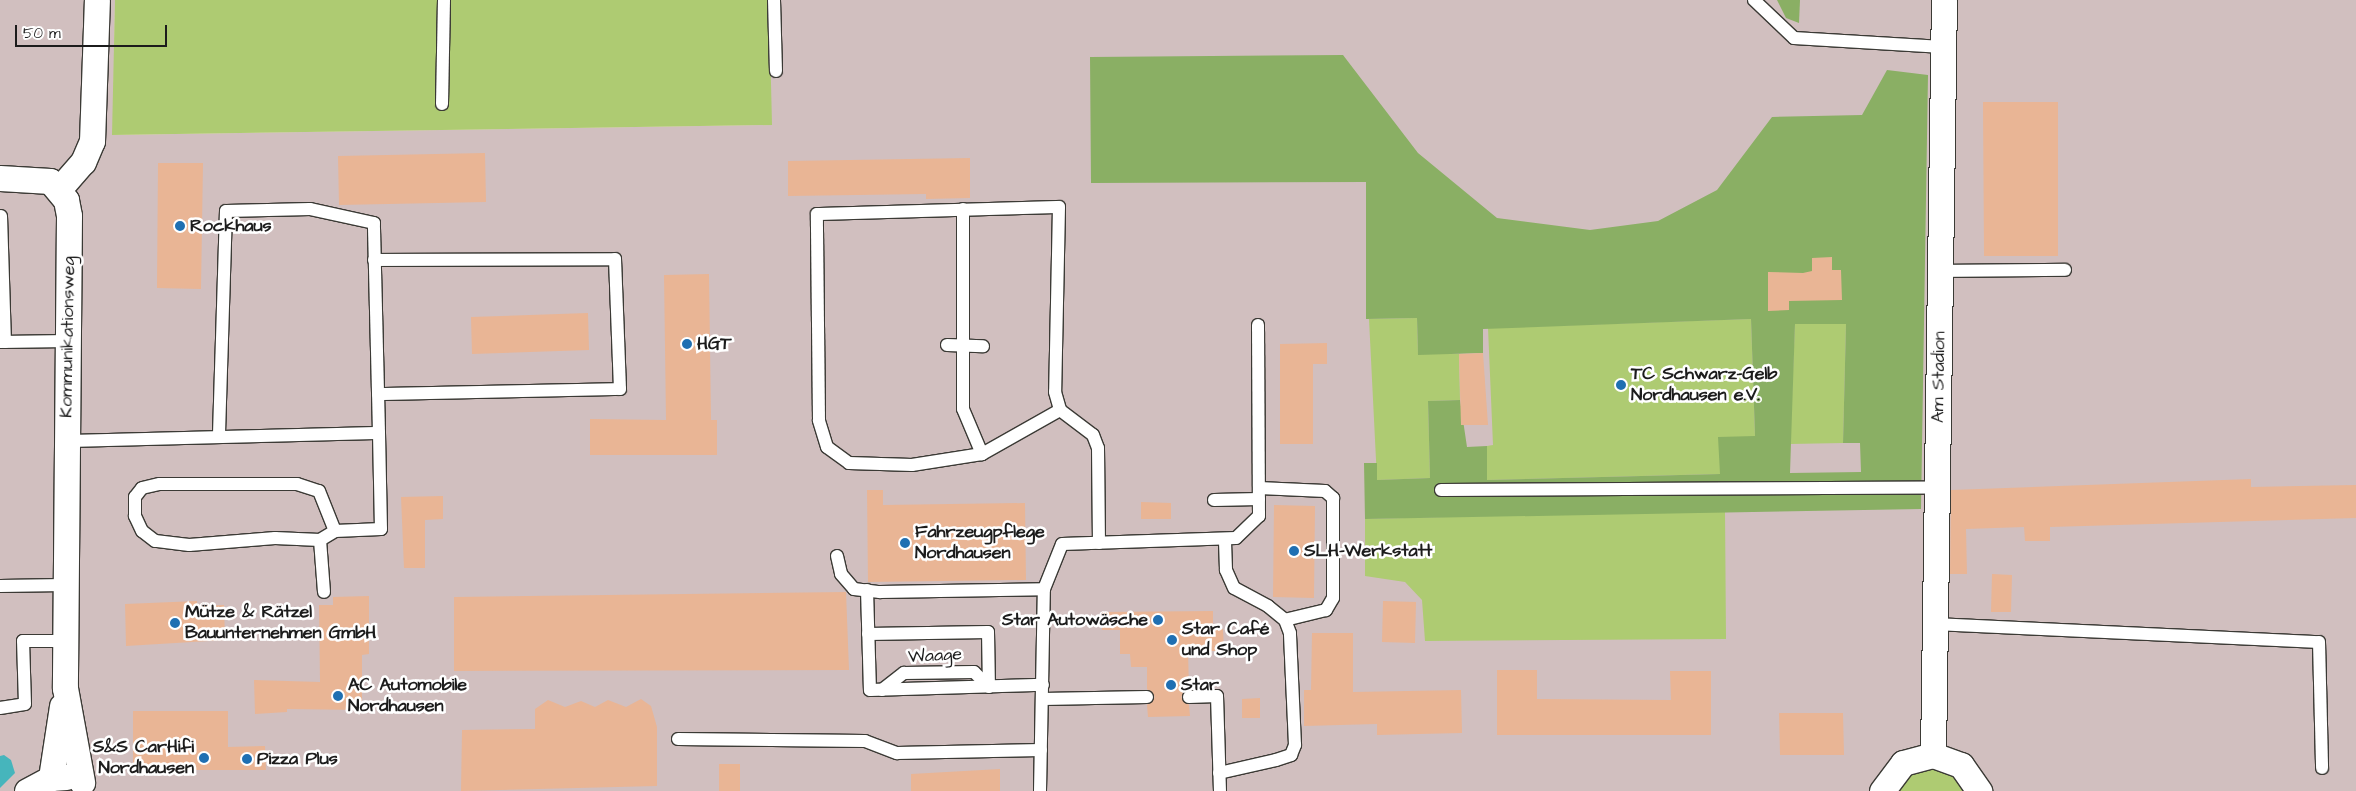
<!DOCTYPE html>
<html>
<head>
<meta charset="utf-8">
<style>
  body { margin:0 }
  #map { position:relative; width:2356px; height:791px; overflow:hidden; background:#ebe1c0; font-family:"Architects Daughter",sans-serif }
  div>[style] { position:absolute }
  .industrial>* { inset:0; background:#d1bfbf }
  .green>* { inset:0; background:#aecb72 }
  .forest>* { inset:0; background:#8aaf64 }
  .water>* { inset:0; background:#46b5bc }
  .building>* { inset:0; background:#e9b595 }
  .roads { filter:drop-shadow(1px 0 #3b3a35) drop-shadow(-1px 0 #3b3a35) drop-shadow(0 1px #3b3a35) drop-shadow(0 -1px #3b3a35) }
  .service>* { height:12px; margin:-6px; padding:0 6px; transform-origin:6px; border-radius:6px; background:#fff }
  .minor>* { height:25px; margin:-12.5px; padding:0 12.5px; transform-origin:12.5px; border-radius:12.5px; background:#fff }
  .dots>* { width:14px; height:14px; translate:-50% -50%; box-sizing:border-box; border:2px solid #fff; border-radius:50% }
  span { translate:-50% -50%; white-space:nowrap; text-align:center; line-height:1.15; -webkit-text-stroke:5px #fff; paint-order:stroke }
  .poi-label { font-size:18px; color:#1c1c1c; font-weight:700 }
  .left { translate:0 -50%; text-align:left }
  .right { translate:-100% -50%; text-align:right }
  .street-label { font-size:18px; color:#1c1c1c }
  .scale { position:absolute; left:15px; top:25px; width:152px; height:22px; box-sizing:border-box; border:2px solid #1c1c1c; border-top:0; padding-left:6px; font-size:15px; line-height:18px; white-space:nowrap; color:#1c1c1c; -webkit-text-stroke:4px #fff; paint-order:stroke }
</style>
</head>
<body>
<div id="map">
  <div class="industrial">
    <div style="clip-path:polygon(0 0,115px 0,113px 135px,771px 125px,769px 0,2356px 0,2356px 791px,0 791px)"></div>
  </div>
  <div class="green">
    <div style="clip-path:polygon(115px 0,769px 0,772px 125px,112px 135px)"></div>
    <div style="clip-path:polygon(1417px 318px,1418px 354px,1459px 354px,1460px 400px,1428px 401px,1430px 478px,1377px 480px,1369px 319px)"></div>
    <div style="clip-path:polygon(1751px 319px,1755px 436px,1720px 474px,1487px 480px,1487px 446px,1493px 445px,1488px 328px)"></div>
    <div style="clip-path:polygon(1795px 323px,1846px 324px,1843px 443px,1790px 444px)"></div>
    <div style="clip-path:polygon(1725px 510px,1726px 639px,1425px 641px,1422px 600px,1405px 582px,1365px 576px,1365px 519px)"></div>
    <div style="clip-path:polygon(1948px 767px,1969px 791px,1889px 791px,1908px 768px)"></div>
  </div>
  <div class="forest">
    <div style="clip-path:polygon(1777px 0,1800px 0,1799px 23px,1786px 18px)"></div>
    <div style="clip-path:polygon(evenodd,1343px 55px,1418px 153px,1497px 218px,1590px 230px,1658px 221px,1717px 190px,1772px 117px,1862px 115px,1887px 70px,1928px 75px,1921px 509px,1365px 519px,1364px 463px,1377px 463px,1377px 480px,1430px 478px,1428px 401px,1460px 400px,1467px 447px,1487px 446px,1487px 480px,1720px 474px,1718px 437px,1755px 436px,1751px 319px,1483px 329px,1483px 353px,1418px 355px,1417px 318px,1366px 319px,1366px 182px,1091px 183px,1090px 57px,1343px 55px,1795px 324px,1846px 324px,1843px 443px,1860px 443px,1861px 472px,1790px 473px,1795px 324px)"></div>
  </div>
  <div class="water">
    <div style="clip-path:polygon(4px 755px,11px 760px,15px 773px,0 788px,0 756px)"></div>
  </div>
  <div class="building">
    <div style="clip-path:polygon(1983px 102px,2058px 102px,2058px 256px,1984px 256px)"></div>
    <div style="clip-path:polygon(485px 153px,486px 202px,339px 205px,338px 156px)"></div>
    <div style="clip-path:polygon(970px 158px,970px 198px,926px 199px,926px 194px,788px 196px,788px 161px)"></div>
    <div style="clip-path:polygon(158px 163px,203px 163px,201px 289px,157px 288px)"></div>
    <div style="clip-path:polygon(1832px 257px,1832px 270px,1841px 270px,1842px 300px,1789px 301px,1789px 310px,1768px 311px,1768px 272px,1803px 273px,1812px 271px,1812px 258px)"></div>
    <div style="clip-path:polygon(709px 274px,711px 420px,717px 420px,717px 455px,590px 455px,590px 419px,666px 420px,664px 275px)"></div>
    <div style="clip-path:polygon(588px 313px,589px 350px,472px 354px,471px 317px)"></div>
    <div style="clip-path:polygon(1327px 343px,1327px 364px,1313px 364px,1313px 444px,1280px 444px,1280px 344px)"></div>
    <div style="clip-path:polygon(1483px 353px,1488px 425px,1461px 425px,1459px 354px)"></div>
    <div style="clip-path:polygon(2251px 479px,2251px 487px,2356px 485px,2356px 518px,2050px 527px,2050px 541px,2025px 541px,2024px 527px,1966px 529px,1967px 574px,1950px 574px,1951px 490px)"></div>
    <div style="clip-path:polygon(867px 490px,883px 490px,883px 505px,1025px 503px,1026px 580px,868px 582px)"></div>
    <div style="clip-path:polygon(443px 496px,443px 519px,425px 520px,425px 568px,404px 568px,401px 497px)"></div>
    <div style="clip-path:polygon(1141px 502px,1171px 503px,1171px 519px,1141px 519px)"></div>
    <div style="clip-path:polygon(1274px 505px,1315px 506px,1314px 598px,1273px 597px)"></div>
    <div style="clip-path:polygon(1992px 574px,2012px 575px,2011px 612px,1991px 612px)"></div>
    <div style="clip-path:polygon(846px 592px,849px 670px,454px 671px,454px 597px)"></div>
    <div style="clip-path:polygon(369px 596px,369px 654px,362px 655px,362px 710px,287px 709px,287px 712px,255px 714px,254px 680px,320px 682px,319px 605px,333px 605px,333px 597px)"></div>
    <div style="clip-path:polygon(197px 601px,197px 606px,224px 605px,225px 640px,126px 646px,125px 604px)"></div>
    <div style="clip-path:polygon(1383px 601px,1416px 602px,1415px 643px,1382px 642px)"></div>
    <div style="clip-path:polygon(1213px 611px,1213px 629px,1223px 629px,1224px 651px,1188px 651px,1189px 689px,1181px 697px,1189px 705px,1190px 716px,1148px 717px,1147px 705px,1155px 697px,1147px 689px,1147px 667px,1131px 667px,1130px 654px,1120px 654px,1120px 630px,1102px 630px,1102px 612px)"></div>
    <div style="clip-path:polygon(1312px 633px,1353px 633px,1353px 692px,1461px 690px,1462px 733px,1377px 735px,1377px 724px,1304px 726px,1304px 690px,1311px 690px)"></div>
    <div style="clip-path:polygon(1497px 670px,1537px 670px,1537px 699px,1671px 700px,1670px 671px,1711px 671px,1711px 735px,1497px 735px)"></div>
    <div style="clip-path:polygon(1260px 698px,1260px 718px,1242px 718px,1242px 699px)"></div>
    <div style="clip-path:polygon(641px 699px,651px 706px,657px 727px,657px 786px,461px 791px,462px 730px,535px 729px,535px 709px,548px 700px,565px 707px,581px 701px,595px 707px,608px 700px,626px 707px)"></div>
    <div style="clip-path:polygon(133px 711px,228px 711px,228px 747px,265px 746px,266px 770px,133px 770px)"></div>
    <div style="clip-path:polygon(1779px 713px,1843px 713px,1844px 755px,1780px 755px)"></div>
    <div style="clip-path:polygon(719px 764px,740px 764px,740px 791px,719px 791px)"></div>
    <div style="clip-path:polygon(1000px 769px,1000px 791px,911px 791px,911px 774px)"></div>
  </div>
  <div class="roads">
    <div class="service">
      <div style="left:774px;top:0;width:71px;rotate:88.4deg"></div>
      <div style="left:1754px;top:0;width:55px;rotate:43.5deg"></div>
      <div style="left:1794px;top:38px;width:149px;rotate:3.5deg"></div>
      <div style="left:442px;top:104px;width:104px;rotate:-88.9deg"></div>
      <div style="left:963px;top:209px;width:200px;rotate:90deg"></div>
      <div style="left:963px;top:409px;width:49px;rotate:67.1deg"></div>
      <div style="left:1px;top:216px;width:126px;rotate:88.2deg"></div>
      <div style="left:374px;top:260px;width:241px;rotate:-0.2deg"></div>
      <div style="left:615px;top:259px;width:130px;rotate:87.8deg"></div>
      <div style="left:620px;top:389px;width:242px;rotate:178.8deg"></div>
      <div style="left:1940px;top:271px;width:125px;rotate:-0.5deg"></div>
      <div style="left:0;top:342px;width:68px;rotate:-0.8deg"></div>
      <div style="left:947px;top:345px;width:36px;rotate:2deg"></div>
      <div style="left:1060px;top:410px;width:90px;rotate:150.6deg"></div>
      <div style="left:982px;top:454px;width:71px;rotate:171.1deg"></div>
      <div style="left:912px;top:465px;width:63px;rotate:-178.2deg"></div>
      <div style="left:849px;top:463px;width:27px;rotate:-144deg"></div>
      <div style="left:827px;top:447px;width:28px;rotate:-107deg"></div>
      <div style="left:819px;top:420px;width:206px;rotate:-90.6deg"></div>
      <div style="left:817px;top:214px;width:242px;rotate:-1.7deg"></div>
      <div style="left:1059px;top:207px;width:185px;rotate:91.2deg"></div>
      <div style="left:1055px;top:392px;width:19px;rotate:74deg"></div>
      <div style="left:1060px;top:410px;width:41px;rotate:37.1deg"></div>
      <div style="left:1093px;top:435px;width:14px;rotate:69deg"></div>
      <div style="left:1098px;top:448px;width:95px;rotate:89.4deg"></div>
      <div style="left:66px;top:441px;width:313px;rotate:-1.5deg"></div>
      <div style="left:379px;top:433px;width:210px;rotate:-91.4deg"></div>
      <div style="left:374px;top:223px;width:66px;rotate:-167.7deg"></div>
      <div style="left:310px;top:209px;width:84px;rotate:178.6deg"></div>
      <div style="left:226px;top:211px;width:226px;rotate:91.8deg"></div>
      <div style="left:160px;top:484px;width:137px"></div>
      <div style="left:297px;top:484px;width:23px;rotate:18deg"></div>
      <div style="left:319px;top:491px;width:43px;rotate:68.2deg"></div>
      <div style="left:335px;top:531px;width:17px;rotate:149deg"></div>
      <div style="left:320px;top:540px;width:45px;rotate:-177.5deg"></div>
      <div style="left:275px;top:538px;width:86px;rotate:175.3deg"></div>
      <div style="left:189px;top:545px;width:34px;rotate:-173deg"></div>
      <div style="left:155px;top:541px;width:16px;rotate:-142deg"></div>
      <div style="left:142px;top:531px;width:17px;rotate:-115deg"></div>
      <div style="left:135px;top:516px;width:19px;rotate:-90deg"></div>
      <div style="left:135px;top:497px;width:11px;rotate:-52deg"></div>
      <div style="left:142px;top:488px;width:18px;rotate:-13deg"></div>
      <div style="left:1259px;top:488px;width:66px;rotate:2.6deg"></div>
      <div style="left:1325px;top:491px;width:11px;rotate:41deg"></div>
      <div style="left:1333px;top:498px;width:100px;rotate:90deg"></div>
      <div style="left:1333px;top:598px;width:14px;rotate:120deg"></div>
      <div style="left:1326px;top:610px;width:42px;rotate:166.3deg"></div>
      <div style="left:1441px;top:490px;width:496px;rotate:-0.3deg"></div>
      <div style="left:1214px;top:500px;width:45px;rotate:-1.3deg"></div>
      <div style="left:335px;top:531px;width:46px;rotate:-2.5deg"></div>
      <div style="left:381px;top:529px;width:96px;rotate:-91.2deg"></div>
      <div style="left:320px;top:540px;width:52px;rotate:85.6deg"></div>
      <div style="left:837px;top:556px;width:18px;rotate:77deg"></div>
      <div style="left:841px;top:574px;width:20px;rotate:49deg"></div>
      <div style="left:854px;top:589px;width:26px;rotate:7deg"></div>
      <div style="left:880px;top:592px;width:164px;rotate:-1deg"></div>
      <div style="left:0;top:586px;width:64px;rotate:-0.9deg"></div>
      <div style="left:867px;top:590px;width:100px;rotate:88.3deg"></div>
      <div style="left:870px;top:690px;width:173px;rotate:-1.7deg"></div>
      <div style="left:1935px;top:624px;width:384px;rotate:2.7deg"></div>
      <div style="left:2319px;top:642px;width:126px;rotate:88.6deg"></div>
      <div style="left:868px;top:634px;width:120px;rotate:-1deg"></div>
      <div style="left:988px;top:632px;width:55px;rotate:89deg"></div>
      <div style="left:882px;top:690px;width:28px;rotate:-38deg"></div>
      <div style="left:904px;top:673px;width:70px;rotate:-0.8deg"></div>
      <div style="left:974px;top:672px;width:21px;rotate:45deg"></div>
      <div style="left:1189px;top:697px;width:28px;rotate:-2deg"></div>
      <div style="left:1217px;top:696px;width:95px;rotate:88.2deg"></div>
      <div style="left:1043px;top:699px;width:104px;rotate:-1.1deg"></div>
      <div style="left:0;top:708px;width:25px;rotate:-9deg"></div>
      <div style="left:25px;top:704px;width:63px;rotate:-91.8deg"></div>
      <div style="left:23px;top:641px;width:41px"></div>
      <div style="left:678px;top:739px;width:187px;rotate:0.6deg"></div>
      <div style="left:865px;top:741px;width:34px;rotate:21deg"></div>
      <div style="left:897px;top:753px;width:144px;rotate:-1.2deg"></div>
      <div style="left:1219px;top:773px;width:58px;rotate:-12.8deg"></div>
      <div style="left:1276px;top:760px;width:16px;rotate:-18deg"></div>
      <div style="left:1291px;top:755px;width:11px;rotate:-68deg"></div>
      <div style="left:1295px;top:745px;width:112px;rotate:-92.6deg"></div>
      <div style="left:1290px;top:633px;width:14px;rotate:-111deg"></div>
      <div style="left:1285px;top:620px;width:22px;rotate:-141deg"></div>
      <div style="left:1268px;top:606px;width:38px;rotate:-152deg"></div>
      <div style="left:1234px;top:588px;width:20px;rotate:-114deg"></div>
      <div style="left:1226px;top:570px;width:31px;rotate:-92deg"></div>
      <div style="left:1040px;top:791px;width:202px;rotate:-88.9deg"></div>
      <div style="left:1044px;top:589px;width:48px;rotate:-68.2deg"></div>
      <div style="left:1062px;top:544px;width:174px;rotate:-2deg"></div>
      <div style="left:1236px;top:538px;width:32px;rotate:-44deg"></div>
      <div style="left:1259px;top:516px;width:191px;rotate:-90.3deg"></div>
    </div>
    <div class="minor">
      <div style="left:0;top:178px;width:50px;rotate:3.4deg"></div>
      <div style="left:50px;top:181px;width:25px;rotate:50deg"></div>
      <div style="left:66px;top:200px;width:16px;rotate:79deg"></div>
      <div style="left:69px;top:216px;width:472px;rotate:90.5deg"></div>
      <div style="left:65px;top:688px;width:96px;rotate:79.7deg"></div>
      <div style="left:60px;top:188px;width:35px;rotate:-49deg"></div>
      <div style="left:83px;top:162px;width:23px;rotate:-67deg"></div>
      <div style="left:92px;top:141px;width:141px;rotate:-88deg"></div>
      <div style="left:1933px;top:755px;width:755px;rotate:-89.17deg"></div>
      <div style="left:51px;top:778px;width:73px;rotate:-81.3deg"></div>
      <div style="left:27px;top:791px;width:27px;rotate:-28deg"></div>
      <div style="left:51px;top:778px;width:15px;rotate:-4deg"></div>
      <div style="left:1882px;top:791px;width:35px;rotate:-53deg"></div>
      <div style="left:1903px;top:763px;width:31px;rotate:-15deg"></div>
      <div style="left:1933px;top:755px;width:30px;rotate:20deg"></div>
      <div style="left:1961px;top:765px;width:32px;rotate:55deg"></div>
    </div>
  </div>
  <div class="dots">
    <div style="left:180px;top:226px;background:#1f6fb2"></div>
    <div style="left:687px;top:344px;background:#1f6fb2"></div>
    <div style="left:1621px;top:385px;background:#1f6fb2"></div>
    <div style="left:905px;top:543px;background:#1f6fb2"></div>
    <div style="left:1294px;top:551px;background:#1f6fb2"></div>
    <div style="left:1158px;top:620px;background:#1f6fb2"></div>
    <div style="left:175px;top:623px;background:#1f6fb2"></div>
    <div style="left:1172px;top:640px;background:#1f6fb2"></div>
    <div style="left:1171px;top:685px;background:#1f6fb2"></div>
    <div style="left:338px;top:696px;background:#1f6fb2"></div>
    <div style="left:204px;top:758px;background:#1f6fb2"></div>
    <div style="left:247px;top:759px;background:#1f6fb2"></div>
  </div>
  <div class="poi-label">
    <span class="left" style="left:190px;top:226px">Rockhaus</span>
    <span class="left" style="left:697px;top:344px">HGT</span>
    <span class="left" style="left:1631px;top:385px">TC Schwarz-Gelb<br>Nordhausen e.V.</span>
    <span class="left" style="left:915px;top:543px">Fahrzeugpflege<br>Nordhausen</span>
    <span class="left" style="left:1304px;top:551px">SLH-Werkstatt</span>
    <span class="left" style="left:185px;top:623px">Mütze &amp; Rätzel<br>Bauunternehmen GmbH</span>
    <span class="right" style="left:1148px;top:620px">Star Autowäsche</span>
    <span class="left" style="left:1182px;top:640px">Star Café<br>und Shop</span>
    <span class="left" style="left:1181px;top:685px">Star</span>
    <span class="left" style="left:348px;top:696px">AC Automobile<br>Nordhausen</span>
    <span class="right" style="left:194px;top:758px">S&amp;S CarHifi<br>Nordhausen</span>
    <span class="left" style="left:257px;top:759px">Pizza Plus</span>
  </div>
  <div class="street-label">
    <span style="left:68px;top:337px;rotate:-89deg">Kommunikationsweg</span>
    <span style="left:1939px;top:377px;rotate:-89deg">Am Stadion</span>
    <span style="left:935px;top:656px;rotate:-3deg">Waage</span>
  </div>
  <div class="scale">50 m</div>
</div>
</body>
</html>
